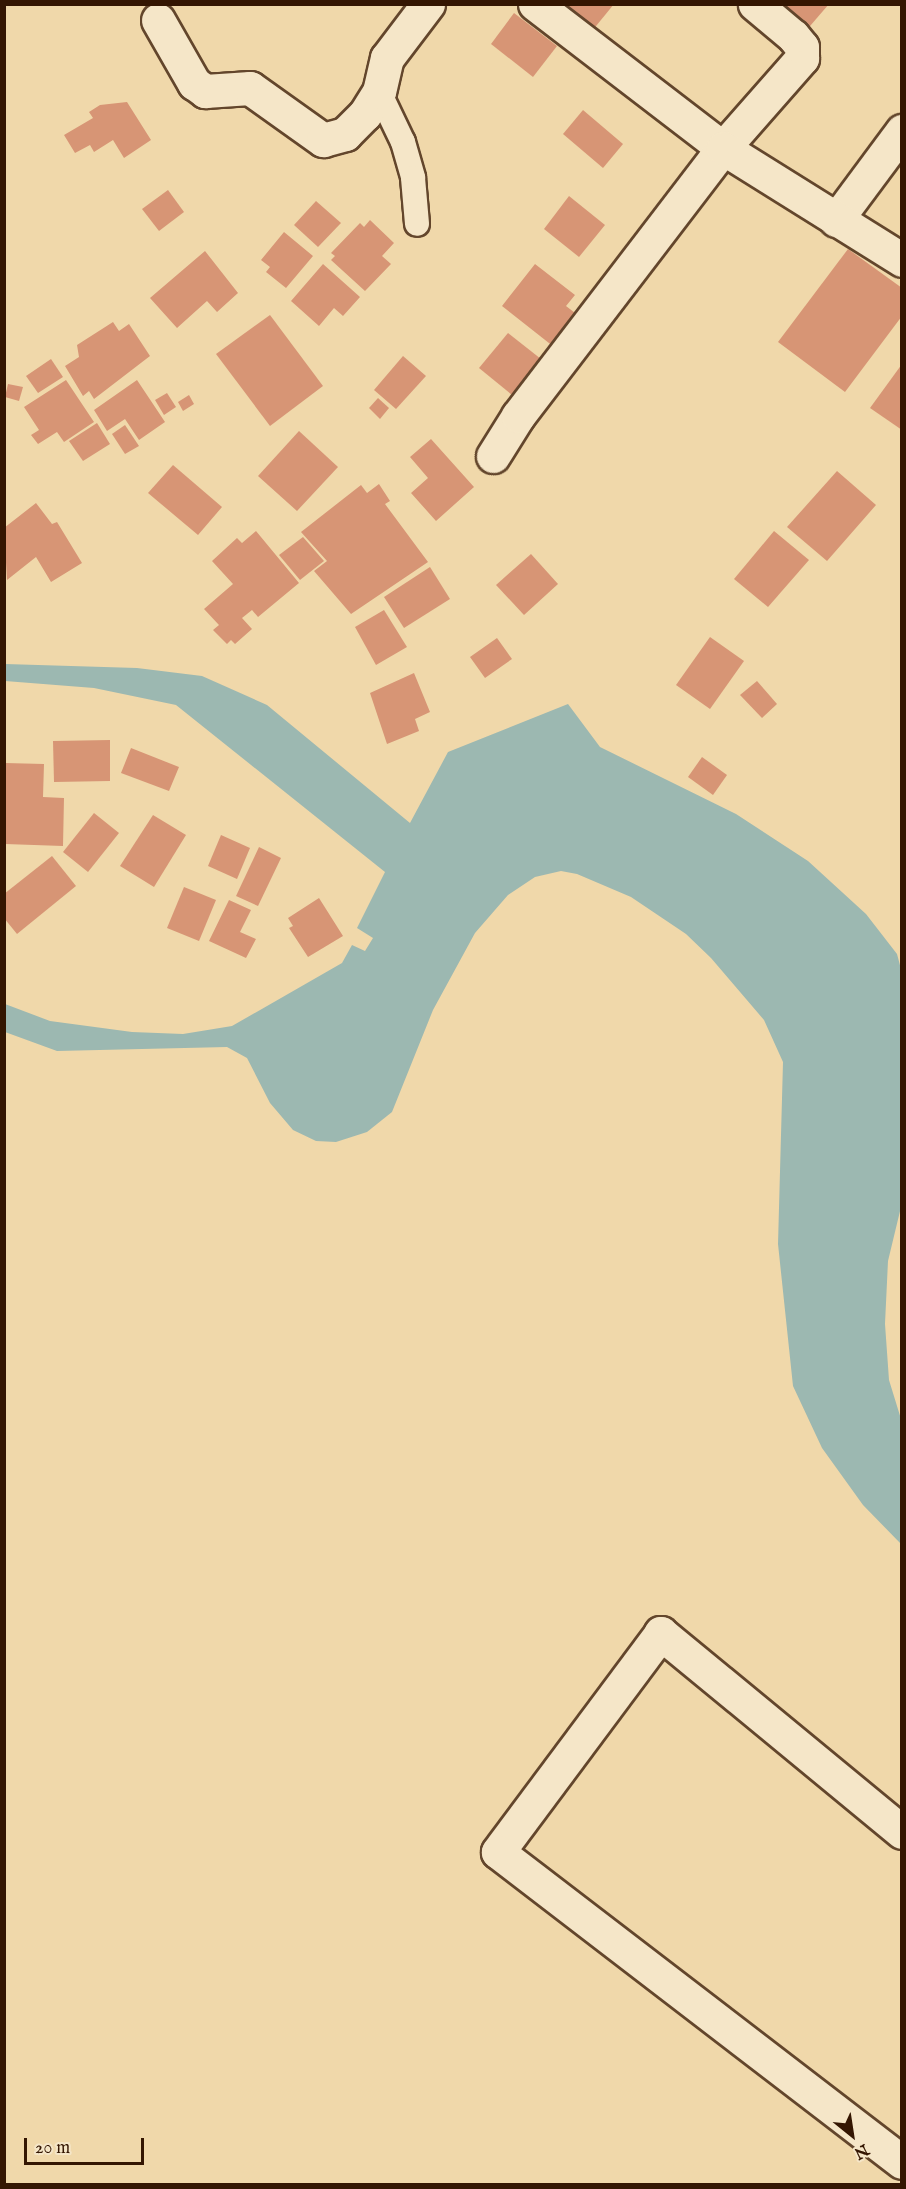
<!DOCTYPE html>
<html>
<head>
<meta charset="utf-8">
<style>
  body { margin:0 }
  #map { position:relative; width:906px; height:2189px; overflow:hidden; background:#f0d8aa; font-family:"IM FELL English",serif }
  div>[style] { position:absolute }
  .water>* { inset:0; background:#9cb8b1 }
  .building>* { inset:0; background:#d79575 }
  .roads { filter:drop-shadow(2px 0 #63462c) drop-shadow(-2px 0 #63462c) drop-shadow(0 2px #63462c) drop-shadow(0 -2px #63462c) }
  .lane>* { height:24px; margin:-12px; padding:0 12px; transform-origin:12px; border-radius:12px; background:#f5e6c8 }
  .street>* { height:33px; margin:-16.5px; padding:0 16.5px; transform-origin:16.5px; border-radius:16.5px; background:#f5e6c8 }
  span { translate:-50% -50%; white-space:nowrap; text-align:center; line-height:1.15; -webkit-text-stroke:4.5px #f5e6c8; paint-order:stroke }
  .frame { position:absolute; inset:0; border:6px solid #341602; pointer-events:none }
  .north { position:absolute; left:822px; top:2105px; width:60px; height:60px; -webkit-text-stroke:4px #f5e6c8; paint-order:stroke; rotate:150deg; font-size:16px; font-weight:700; line-height:24px; text-align:center; color:#341602 }
  .north::after { content:''; display:block; margin:auto; width:21px; height:27px; background:#341602; clip-path:polygon(50% 0,100% 100%,50% 72%,0 100%) }
  .scale { position:absolute; left:24px; top:2138px; width:120px; height:27px; box-sizing:border-box; border:3px solid #341602; border-top:0; padding-left:8px; font-size:18px; line-height:21px; white-space:nowrap; color:#341602; -webkit-text-stroke:4px #f5e6c8; paint-order:stroke }
</style>
</head>
<body>
<div id="map">
  <div class="water">
    <div style="clip-path:polygon(5px 664px,137px 668px,202px 676px,267px 705px,410px 823px,448px 752px,568px 704px,600px 747px,736px 814px,808px 861px,866px 914px,897px 954px,901px 969px,901px 1207px,888px 1261px,885px 1324px,889px 1380px,901px 1419px,901px 1544px,863px 1505px,822px 1448px,793px 1386px,778px 1244px,783px 1062px,764px 1020px,711px 958px,686px 934px,631px 897px,577px 874px,561px 871px,535px 877px,508px 895px,475px 933px,433px 1010px,392px 1112px,367px 1132px,336px 1142px,316px 1141px,293px 1130px,270px 1103px,247px 1058px,227px 1047px,57px 1051px,5px 1032px,5px 1004px,50px 1021px,132px 1032px,183px 1034px,232px 1026px,342px 963px,352px 945px,365px 951px,373px 938px,357px 928px,385px 872px,176px 705px,94px 688px,5px 681px)"></div>
  </div>
  <div class="building">
    <div style="clip-path:polygon(561px 4px,614px 4px,592px 31px)"></div>
    <div style="clip-path:polygon(772px 4px,829px 4px,804px 33px)"></div>
    <div style="clip-path:polygon(514px 13px,557px 46px,533px 77px,491px 44px)"></div>
    <div style="clip-path:polygon(127px 102px,151px 140px,124px 158px,113px 140px,94px 152px,90px 145px,75px 153px,64px 135px,93px 118px,89px 112px,100px 105px)"></div>
    <div style="clip-path:polygon(583px 110px,623px 144px,603px 168px,563px 134px)"></div>
    <div style="clip-path:polygon(168px 190px,184px 212px,159px 231px,142px 209px)"></div>
    <div style="clip-path:polygon(569px 196px,605px 225px,579px 257px,544px 229px)"></div>
    <div style="clip-path:polygon(316px 201px,341px 223px,318px 247px,294px 225px)"></div>
    <div style="clip-path:polygon(370px 220px,394px 243px,382px 256px,391px 264px,365px 291px,331px 260px,335px 256px,331px 253px,360px 223px,364px 227px)"></div>
    <div style="clip-path:polygon(284px 232px,313px 256px,286px 288px,266px 272px,270px 267px,261px 260px)"></div>
    <div style="clip-path:polygon(848px 249px,902px 288px,902px 316px,845px 392px,778px 342px)"></div>
    <div style="clip-path:polygon(205px 251px,238px 293px,217px 312px,207px 301px,177px 328px,150px 298px)"></div>
    <div style="clip-path:polygon(323px 264px,360px 297px,343px 316px,334px 308px,319px 326px,291px 301px)"></div>
    <div style="clip-path:polygon(535px 264px,575px 295px,566px 306px,579px 316px,554px 347px,502px 306px)"></div>
    <div style="clip-path:polygon(270px 315px,323px 386px,270px 426px,216px 354px)"></div>
    <div style="clip-path:polygon(113px 322px,119px 331px,129px 324px,150px 356px,94px 399px,89px 391px,83px 396px,65px 366px,79px 357px,77px 345px)"></div>
    <div style="clip-path:polygon(508px 333px,541px 359px,512px 395px,479px 368px)"></div>
    <div style="clip-path:polygon(403px 356px,426px 376px,396px 409px,374px 390px)"></div>
    <div style="clip-path:polygon(51px 359px,63px 377px,38px 393px,26px 376px)"></div>
    <div style="clip-path:polygon(902px 364px,902px 430px,870px 408px)"></div>
    <div style="clip-path:polygon(66px 380px,94px 422px,64px 442px,57px 432px,38px 444px,31px 435px,39px 430px,24px 407px)"></div>
    <div style="clip-path:polygon(137px 380px,165px 422px,139px 440px,125px 419px,107px 431px,94px 410px)"></div>
    <div style="clip-path:polygon(8px 384px,23px 387px,19px 401px,5px 397px)"></div>
    <div style="clip-path:polygon(167px 393px,176px 407px,164px 415px,155px 400px)"></div>
    <div style="clip-path:polygon(189px 395px,194px 404px,183px 411px,178px 402px)"></div>
    <div style="clip-path:polygon(378px 398px,389px 408px,380px 419px,369px 408px)"></div>
    <div style="clip-path:polygon(97px 423px,110px 444px,83px 461px,69px 441px)"></div>
    <div style="clip-path:polygon(125px 425px,139px 446px,125px 454px,112px 434px)"></div>
    <div style="clip-path:polygon(299px 431px,338px 467px,297px 511px,258px 476px)"></div>
    <div style="clip-path:polygon(431px 439px,474px 487px,436px 521px,411px 493px,428px 478px,410px 457px)"></div>
    <div style="clip-path:polygon(173px 465px,222px 507px,198px 535px,148px 493px)"></div>
    <div style="clip-path:polygon(837px 471px,876px 505px,827px 561px,787px 527px)"></div>
    <div style="clip-path:polygon(379px 484px,390px 501px,385px 504px,428px 562px,351px 614px,314px 571px,327px 561px,301px 532px,361px 485px,367px 493px)"></div>
    <div style="clip-path:polygon(36px 503px,52px 524px,57px 522px,82px 563px,51px 582px,36px 557px,7px 580px,4px 528px)"></div>
    <div style="clip-path:polygon(256px 531px,299px 583px,258px 617px,252px 610px,242px 618px,252px 629px,235px 644px,231px 640px,227px 644px,213px 630px,219px 625px,204px 609px,233px 584px,212px 561px,237px 538px,242px 543px)"></div>
    <div style="clip-path:polygon(774px 531px,809px 560px,768px 607px,734px 579px)"></div>
    <div style="clip-path:polygon(303px 537px,324px 561px,300px 580px,279px 555px)"></div>
    <div style="clip-path:polygon(531px 554px,558px 584px,524px 615px,496px 585px)"></div>
    <div style="clip-path:polygon(430px 567px,450px 599px,404px 628px,384px 597px)"></div>
    <div style="clip-path:polygon(384px 610px,407px 647px,376px 665px,355px 627px)"></div>
    <div style="clip-path:polygon(710px 637px,744px 661px,710px 709px,676px 685px)"></div>
    <div style="clip-path:polygon(497px 638px,512px 659px,485px 678px,470px 657px)"></div>
    <div style="clip-path:polygon(414px 673px,430px 712px,415px 719px,419px 731px,387px 744px,370px 693px)"></div>
    <div style="clip-path:polygon(757px 681px,777px 704px,762px 718px,740px 695px)"></div>
    <div style="clip-path:polygon(110px 740px,110px 781px,54px 782px,53px 741px)"></div>
    <div style="clip-path:polygon(131px 748px,179px 767px,169px 791px,121px 773px)"></div>
    <div style="clip-path:polygon(702px 757px,727px 775px,713px 795px,688px 777px)"></div>
    <div style="clip-path:polygon(5px 763px,44px 764px,43px 797px,64px 798px,63px 846px,5px 844px)"></div>
    <div style="clip-path:polygon(94px 813px,119px 833px,88px 872px,63px 852px)"></div>
    <div style="clip-path:polygon(153px 815px,186px 835px,154px 887px,120px 866px)"></div>
    <div style="clip-path:polygon(221px 835px,250px 848px,237px 879px,208px 866px)"></div>
    <div style="clip-path:polygon(259px 847px,281px 858px,258px 906px,236px 896px)"></div>
    <div style="clip-path:polygon(52px 856px,76px 886px,17px 934px,4px 918px,4px 894px)"></div>
    <div style="clip-path:polygon(184px 887px,216px 900px,199px 941px,167px 928px)"></div>
    <div style="clip-path:polygon(319px 898px,343px 936px,308px 957px,289px 928px,293px 926px,288px 918px)"></div>
    <div style="clip-path:polygon(229px 900px,251px 910px,240px 932px,256px 939px,246px 958px,209px 941px)"></div>
  </div>
  <div class="roads">
    <div class="lane">
      <div style="left:379px;top:92px;width:55px;rotate:64.4deg"></div>
      <div style="left:403px;top:142px;width:37px;rotate:74deg"></div>
      <div style="left:413px;top:178px;width:46px;rotate:85deg"></div>
    </div>
    <div class="street">
      <div style="left:535px;top:4px;width:237px;rotate:37.5deg"></div>
      <div style="left:723px;top:148px;width:120px;rotate:-48.7deg"></div>
      <div style="left:802px;top:58px;width:11px;rotate:-90deg"></div>
      <div style="left:802px;top:47px;width:14px;rotate:-129deg"></div>
      <div style="left:793px;top:36px;width:50px;rotate:-139.9deg"></div>
      <div style="left:158px;top:20px;width:73px;rotate:60.3deg"></div>
      <div style="left:194px;top:83px;width:14px;rotate:36deg"></div>
      <div style="left:205px;top:91px;width:45px;rotate:-3.8deg"></div>
      <div style="left:250px;top:88px;width:90px;rotate:35.5deg"></div>
      <div style="left:323px;top:140px;width:23px;rotate:-15deg"></div>
      <div style="left:345px;top:134px;width:28px;rotate:-45deg"></div>
      <div style="left:365px;top:114px;width:26px;rotate:-58deg"></div>
      <div style="left:379px;top:92px;width:35px;rotate:-77deg"></div>
      <div style="left:387px;top:58px;width:68px;rotate:-52.8deg"></div>
      <div style="left:836px;top:220px;width:111px;rotate:-53.4deg"></div>
      <div style="left:493px;top:456px;width:47px;rotate:-58deg"></div>
      <div style="left:518px;top:416px;width:337px;rotate:-52.6deg"></div>
      <div style="left:723px;top:148px;width:211px;rotate:32deg"></div>
      <div style="left:902px;top:1832px;width:313px;rotate:-140.5deg"></div>
      <div style="left:661px;top:1633px;width:273px;rotate:126.7deg"></div>
      <div style="left:498px;top:1852px;width:509px;rotate:37.5deg"></div>
    </div>
  </div>
  <div class="frame"></div>
  <div class="north">N</div>
  <div class="scale">20 m</div>
</div>
</body>
</html>
